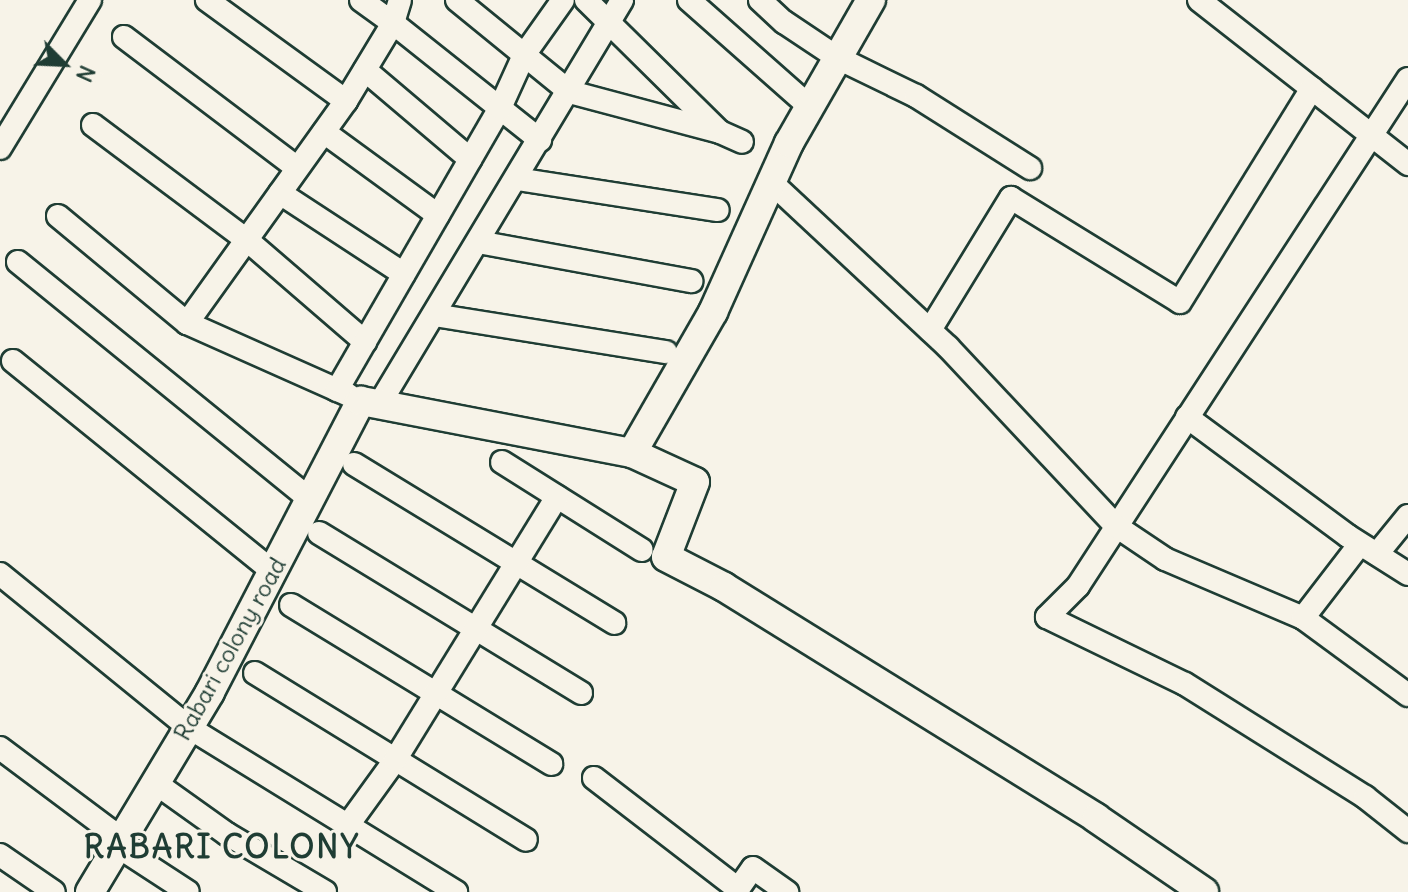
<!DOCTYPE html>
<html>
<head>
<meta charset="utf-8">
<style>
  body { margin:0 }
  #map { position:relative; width:1408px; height:892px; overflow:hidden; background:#f7f3e8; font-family:Delius,sans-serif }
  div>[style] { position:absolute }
  .roads { filter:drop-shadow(2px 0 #1f3d34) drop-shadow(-2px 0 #1f3d34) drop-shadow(0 2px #1f3d34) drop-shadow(0 -2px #1f3d34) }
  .minor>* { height:22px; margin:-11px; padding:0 11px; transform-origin:11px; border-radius:11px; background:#f7f3e8 }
  .tertiary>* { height:28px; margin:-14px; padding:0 14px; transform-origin:14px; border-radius:14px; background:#f7f3e8 }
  span { translate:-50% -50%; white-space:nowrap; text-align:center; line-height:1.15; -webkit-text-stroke:6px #f7f3e8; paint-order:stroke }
  .street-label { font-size:24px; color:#1f3d34 }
  .district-label { font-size:32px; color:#1f3d34; font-weight:700; letter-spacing:2px }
  .north { position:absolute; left:24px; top:24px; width:80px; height:80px; -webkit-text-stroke:6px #f7f3e8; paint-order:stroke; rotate:114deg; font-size:22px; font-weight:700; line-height:32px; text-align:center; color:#1f3d34 }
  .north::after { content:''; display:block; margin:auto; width:28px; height:36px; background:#1f3d34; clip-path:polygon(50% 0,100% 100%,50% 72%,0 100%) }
</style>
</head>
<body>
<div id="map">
  <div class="roads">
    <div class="minor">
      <div style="left:361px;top:0;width:39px;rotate:36deg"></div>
      <div style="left:393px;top:23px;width:24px;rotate:-73deg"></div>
      <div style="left:457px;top:0;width:146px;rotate:39.2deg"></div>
      <div style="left:570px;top:92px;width:155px;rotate:14.9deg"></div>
      <div style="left:720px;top:132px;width:24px;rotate:24deg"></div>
      <div style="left:586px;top:0;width:187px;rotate:44.6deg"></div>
      <div style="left:689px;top:0;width:162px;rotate:41.5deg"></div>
      <div style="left:760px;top:0;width:33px;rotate:43deg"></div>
      <div style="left:784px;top:22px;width:65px;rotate:33.7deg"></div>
      <div style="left:838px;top:58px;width:87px;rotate:26deg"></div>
      <div style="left:916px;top:96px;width:135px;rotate:32.3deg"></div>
      <div style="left:1199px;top:0;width:266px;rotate:38.1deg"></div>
      <div style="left:124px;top:37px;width:217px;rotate:37.1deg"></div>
      <div style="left:365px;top:70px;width:138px;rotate:40.3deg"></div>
      <div style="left:1408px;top:79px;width:605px;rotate:123.06deg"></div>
      <div style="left:1078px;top:586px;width:44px;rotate:135deg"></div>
      <div style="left:1047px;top:617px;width:153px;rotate:25.9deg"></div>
      <div style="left:1185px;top:684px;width:213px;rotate:32.1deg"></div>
      <div style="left:1365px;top:797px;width:55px;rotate:38.3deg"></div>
      <div style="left:346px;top:101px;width:91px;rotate:-58.9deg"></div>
      <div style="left:393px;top:23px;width:188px;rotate:38.5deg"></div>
      <div style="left:93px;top:125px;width:192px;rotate:36.8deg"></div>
      <div style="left:247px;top:240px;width:156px;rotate:40.8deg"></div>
      <div style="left:324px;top:132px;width:141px;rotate:36.1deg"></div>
      <div style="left:0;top:148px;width:173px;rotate:-58.7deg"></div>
      <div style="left:517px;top:179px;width:203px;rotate:8.8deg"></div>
      <div style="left:771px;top:182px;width:242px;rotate:43deg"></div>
      <div style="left:948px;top:347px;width:245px;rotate:46.8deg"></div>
      <div style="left:1116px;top:526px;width:59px;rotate:34deg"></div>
      <div style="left:1165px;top:559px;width:150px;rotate:23.1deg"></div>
      <div style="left:1303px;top:618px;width:93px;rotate:-52.4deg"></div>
      <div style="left:280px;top:193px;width:148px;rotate:33.2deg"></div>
      <div style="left:58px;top:216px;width:168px;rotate:39.7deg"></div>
      <div style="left:187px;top:323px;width:177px;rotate:24deg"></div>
      <div style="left:478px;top:242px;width:217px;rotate:10.4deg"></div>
      <div style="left:18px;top:262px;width:376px;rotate:39.1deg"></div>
      <div style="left:434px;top:315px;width:235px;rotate:9.1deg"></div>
      <div style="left:187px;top:323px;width:273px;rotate:-54.4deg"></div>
      <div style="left:346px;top:101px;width:172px;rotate:-144deg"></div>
      <div style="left:930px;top:330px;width:155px;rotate:-58.5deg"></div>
      <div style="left:1011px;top:198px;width:198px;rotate:31.6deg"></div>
      <div style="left:1180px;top:302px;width:251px;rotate:-58.3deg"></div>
      <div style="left:13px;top:361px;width:336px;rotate:39deg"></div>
      <div style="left:337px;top:390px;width:326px;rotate:-60deg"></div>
      <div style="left:500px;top:108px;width:58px;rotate:-65.6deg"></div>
      <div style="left:524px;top:55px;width:67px;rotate:-54.7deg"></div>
      <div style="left:380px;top:403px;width:470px;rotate:-59deg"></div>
      <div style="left:1187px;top:417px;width:200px;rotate:36.5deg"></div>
      <div style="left:1348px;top:536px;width:71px;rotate:32.3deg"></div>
      <div style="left:502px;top:462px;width:165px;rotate:32.2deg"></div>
      <div style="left:354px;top:464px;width:305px;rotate:31.4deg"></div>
      <div style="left:319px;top:533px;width:307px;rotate:31.4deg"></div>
      <div style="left:1377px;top:554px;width:49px;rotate:-50.8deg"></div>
      <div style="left:0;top:574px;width:242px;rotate:39.1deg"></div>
      <div style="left:188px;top:727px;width:315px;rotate:31.6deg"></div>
      <div style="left:291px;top:605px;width:305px;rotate:31.4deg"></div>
      <div style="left:1303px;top:618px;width:130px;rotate:36.3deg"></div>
      <div style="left:255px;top:673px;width:318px;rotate:31.6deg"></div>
      <div style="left:0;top:748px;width:139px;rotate:36.8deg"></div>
      <div style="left:111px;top:831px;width:18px;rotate:63deg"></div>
      <div style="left:119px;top:847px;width:82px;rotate:33.1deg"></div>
      <div style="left:594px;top:778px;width:182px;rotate:37.6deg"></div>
      <div style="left:154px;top:782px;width:90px;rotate:35.5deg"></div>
      <div style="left:227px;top:834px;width:114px;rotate:30.6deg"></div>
      <div style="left:348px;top:825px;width:80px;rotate:-54.1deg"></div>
      <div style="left:395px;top:760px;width:309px;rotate:-58.4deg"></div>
      <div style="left:0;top:855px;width:65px;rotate:34.4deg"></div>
      <div style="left:736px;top:892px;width:29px;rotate:-55deg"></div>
      <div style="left:753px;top:868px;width:42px;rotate:35.2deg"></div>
    </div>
    <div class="tertiary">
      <div style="left:632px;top:453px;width:163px;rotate:-60.1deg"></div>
      <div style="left:713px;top:312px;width:185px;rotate:-65.8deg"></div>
      <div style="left:789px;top:143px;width:165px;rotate:-60.2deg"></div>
      <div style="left:90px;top:892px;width:233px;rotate:-59deg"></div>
      <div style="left:210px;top:692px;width:328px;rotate:-62.6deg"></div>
      <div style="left:361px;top:401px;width:276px;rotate:10.9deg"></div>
      <div style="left:632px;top:453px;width:69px;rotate:24.7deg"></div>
      <div style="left:695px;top:482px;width:80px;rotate:111.1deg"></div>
      <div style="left:666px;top:557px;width:65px;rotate:27.3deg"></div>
      <div style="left:724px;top:587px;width:438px;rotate:31.8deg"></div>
      <div style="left:1096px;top:818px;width:131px;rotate:34.4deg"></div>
    </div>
  </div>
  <div class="street-label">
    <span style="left:230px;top:649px;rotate:-61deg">Rabari colony road</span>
  </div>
  <div class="district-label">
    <span style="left:222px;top:847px">RABARI COLONY</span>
  </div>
  <div class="north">N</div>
</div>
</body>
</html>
